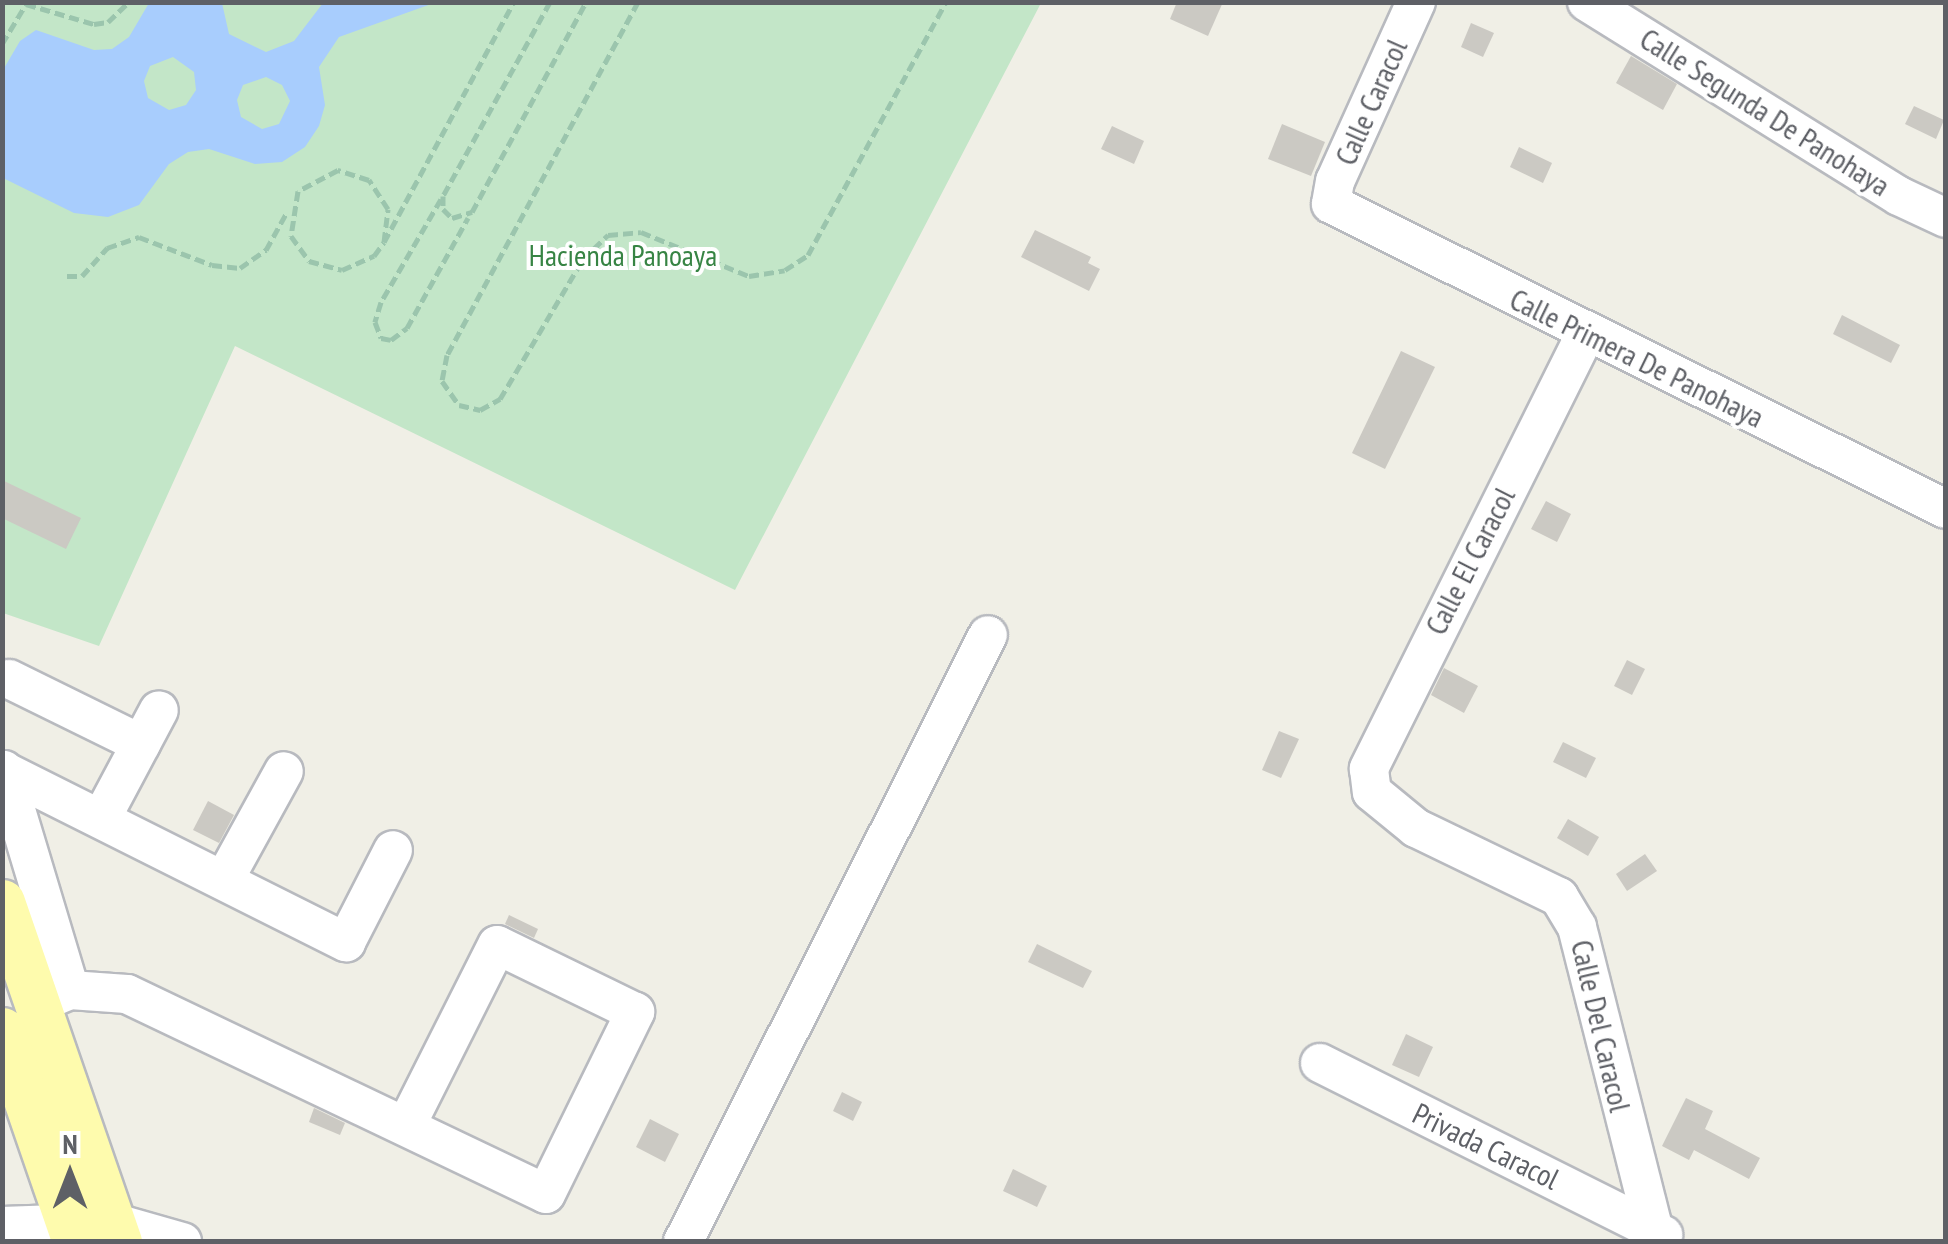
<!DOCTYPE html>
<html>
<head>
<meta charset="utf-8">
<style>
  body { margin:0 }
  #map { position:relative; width:1948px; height:1244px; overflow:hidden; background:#f0efe6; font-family:"PT Sans Narrow",sans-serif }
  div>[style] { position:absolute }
  .green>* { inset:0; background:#c3e6c8 }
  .water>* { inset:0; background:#a8cdfd }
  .building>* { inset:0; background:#cbc9c3 }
  .path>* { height:5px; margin-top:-2.5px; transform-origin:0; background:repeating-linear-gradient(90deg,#9bc5ad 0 10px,transparent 0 15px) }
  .roads { filter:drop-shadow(2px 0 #b8babf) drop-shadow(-2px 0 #b8babf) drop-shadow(0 2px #b8babf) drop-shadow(0 -2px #b8babf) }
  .minor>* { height:38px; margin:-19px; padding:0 19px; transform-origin:19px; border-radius:19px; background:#fff }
  .major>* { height:45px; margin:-22.5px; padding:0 22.5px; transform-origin:22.5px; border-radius:22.5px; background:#fefbad }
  span { translate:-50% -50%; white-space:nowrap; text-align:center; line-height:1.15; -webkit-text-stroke:8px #fff; paint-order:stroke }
  .street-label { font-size:30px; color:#5e6066 }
  .park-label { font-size:30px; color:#378444 }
  .frame { position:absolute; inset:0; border:5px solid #5e6066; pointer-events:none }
  .north { position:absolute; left:20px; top:1124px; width:100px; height:100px; -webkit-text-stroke:8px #fff; paint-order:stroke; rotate:0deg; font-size:28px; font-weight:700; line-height:40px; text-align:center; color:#5e6066 }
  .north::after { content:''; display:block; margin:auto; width:35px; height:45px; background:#5e6066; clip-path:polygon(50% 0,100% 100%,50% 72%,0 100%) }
</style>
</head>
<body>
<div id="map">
  <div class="green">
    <div style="clip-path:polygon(3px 3px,1041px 3px,735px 590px,235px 346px,99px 646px,3px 613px)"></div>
  </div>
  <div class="water">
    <div style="clip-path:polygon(evenodd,149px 3px,222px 3px,229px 34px,266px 52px,294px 41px,323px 3px,434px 3px,339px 37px,319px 67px,325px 105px,319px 126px,305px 147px,282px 162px,255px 164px,209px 149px,188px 152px,169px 164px,139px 205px,108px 217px,74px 213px,3px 178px,3px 70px,20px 41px,36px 30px,94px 50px,112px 49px,129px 37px,149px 3px,173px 57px,194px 72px,196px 90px,186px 105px,169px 110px,148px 98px,144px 81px,150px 66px,173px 57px,149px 3px,266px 77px,282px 85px,290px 101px,279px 124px,262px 129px,241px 117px,237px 100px,243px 85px,266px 77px)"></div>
  </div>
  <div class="building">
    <div style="clip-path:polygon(1177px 2px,1223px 2px,1208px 36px,1170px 19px)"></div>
    <div style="clip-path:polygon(1471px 23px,1494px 33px,1483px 57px,1461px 47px)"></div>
    <div style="clip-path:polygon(1631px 56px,1677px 84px,1663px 110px,1616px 83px)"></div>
    <div style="clip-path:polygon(1914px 106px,1944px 120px,1936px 139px,1905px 124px)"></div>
    <div style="clip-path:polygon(1282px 124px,1325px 142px,1311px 176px,1268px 159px)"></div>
    <div style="clip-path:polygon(1112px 126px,1144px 141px,1134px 164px,1101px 149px)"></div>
    <div style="clip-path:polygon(1519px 147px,1552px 163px,1543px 183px,1510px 167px)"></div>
    <div style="clip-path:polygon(1035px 230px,1091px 257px,1088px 263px,1100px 269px,1089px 291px,1021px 257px)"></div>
    <div style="clip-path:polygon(1842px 315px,1900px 345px,1891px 363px,1833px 334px)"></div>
    <div style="clip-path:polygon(1401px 351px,1435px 367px,1385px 469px,1352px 453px)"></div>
    <div style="clip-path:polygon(2px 480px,81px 518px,66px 549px,2px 518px)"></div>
    <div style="clip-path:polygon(1546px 501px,1571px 514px,1557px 542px,1531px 529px)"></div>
    <div style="clip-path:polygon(1627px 660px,1645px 669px,1632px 695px,1614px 686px)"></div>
    <div style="clip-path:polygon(1444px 668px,1478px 686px,1464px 713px,1431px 695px)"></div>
    <div style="clip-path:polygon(1279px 731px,1299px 739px,1281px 778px,1262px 770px)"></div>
    <div style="clip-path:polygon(1563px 742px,1596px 758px,1586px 778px,1553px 762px)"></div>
    <div style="clip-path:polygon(208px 801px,234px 815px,219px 843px,193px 830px)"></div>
    <div style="clip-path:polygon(1568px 819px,1599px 837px,1588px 856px,1557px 838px)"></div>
    <div style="clip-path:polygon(1645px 854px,1657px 871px,1627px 891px,1616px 874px)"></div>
    <div style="clip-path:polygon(509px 915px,538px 929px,534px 938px,505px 924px)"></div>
    <div style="clip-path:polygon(1037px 944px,1092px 971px,1083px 988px,1028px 962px)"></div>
    <div style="clip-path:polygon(1406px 1034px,1433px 1047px,1419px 1077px,1392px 1065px)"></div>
    <div style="clip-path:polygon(842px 1092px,862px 1102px,853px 1121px,833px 1111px)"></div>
    <div style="clip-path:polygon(1686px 1098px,1713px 1111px,1705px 1129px,1760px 1158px,1749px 1179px,1694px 1150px,1689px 1160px,1662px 1146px)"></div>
    <div style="clip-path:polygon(314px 1108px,345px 1123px,340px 1135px,309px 1122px)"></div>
    <div style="clip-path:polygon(650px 1119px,679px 1134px,665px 1162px,636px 1147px)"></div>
    <div style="clip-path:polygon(1013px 1169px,1047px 1186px,1037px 1207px,1003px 1191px)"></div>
  </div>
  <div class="path">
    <div style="left:550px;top:2px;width:222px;rotate:118.9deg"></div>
    <div style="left:443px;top:196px;width:13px;rotate:90deg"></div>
    <div style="left:443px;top:209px;width:13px;rotate:45deg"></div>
    <div style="left:452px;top:218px;width:21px;rotate:-17deg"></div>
    <div style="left:472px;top:212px;width:239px;rotate:-61.5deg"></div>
    <div style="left:638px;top:2px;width:401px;rotate:118.4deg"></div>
    <div style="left:447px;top:355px;width:26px;rotate:101deg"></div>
    <div style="left:442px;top:381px;width:29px;rotate:55deg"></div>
    <div style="left:459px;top:405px;width:22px;rotate:13deg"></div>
    <div style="left:480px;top:410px;width:23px;rotate:-29deg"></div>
    <div style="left:500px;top:399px;width:163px;rotate:-59.3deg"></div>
    <div style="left:583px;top:259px;width:35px;rotate:-44deg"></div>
    <div style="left:608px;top:235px;width:33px;rotate:-5deg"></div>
    <div style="left:641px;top:232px;width:117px;rotate:22.2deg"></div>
    <div style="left:749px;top:276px;width:36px;rotate:-9deg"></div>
    <div style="left:785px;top:270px;width:27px;rotate:-33deg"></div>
    <div style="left:808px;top:255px;width:288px;rotate:-61.4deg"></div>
    <div style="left:2px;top:44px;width:47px;rotate:-59deg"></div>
    <div style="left:26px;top:4px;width:71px;rotate:16.4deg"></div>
    <div style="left:94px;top:24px;width:14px;rotate:-8deg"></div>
    <div style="left:108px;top:22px;width:29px;rotate:-44deg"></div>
    <div style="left:441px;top:199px;width:119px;rotate:120.2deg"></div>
    <div style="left:381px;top:302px;width:21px;rotate:107deg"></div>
    <div style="left:375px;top:322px;width:17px;rotate:69deg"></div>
    <div style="left:381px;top:338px;width:10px;rotate:11deg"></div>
    <div style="left:391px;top:340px;width:20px;rotate:-37deg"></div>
    <div style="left:407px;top:328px;width:126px;rotate:-61deg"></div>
    <div style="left:384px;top:242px;width:33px;rotate:-83deg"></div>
    <div style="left:388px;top:209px;width:35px;rotate:-123deg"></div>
    <div style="left:369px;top:180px;width:33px;rotate:-162deg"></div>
    <div style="left:338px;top:170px;width:45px;rotate:152.3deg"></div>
    <div style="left:298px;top:191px;width:46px;rotate:98.8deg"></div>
    <div style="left:291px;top:236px;width:31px;rotate:54deg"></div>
    <div style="left:309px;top:261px;width:34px;rotate:15deg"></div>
    <div style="left:342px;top:270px;width:35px;rotate:-24deg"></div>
    <div style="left:374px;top:256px;width:17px;rotate:-54deg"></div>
    <div style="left:384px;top:242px;width:273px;rotate:-61.6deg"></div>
    <div style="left:67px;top:276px;width:15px"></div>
    <div style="left:82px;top:276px;width:38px;rotate:-48deg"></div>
    <div style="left:107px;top:248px;width:34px;rotate:-19deg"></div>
    <div style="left:139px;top:237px;width:78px;rotate:21deg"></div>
    <div style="left:212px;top:265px;width:28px;rotate:6deg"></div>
    <div style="left:240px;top:268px;width:32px;rotate:-35deg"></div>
    <div style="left:266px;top:250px;width:43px;rotate:-61.1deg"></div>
  </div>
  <div class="roads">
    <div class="minor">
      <div style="left:1416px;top:2px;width:196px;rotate:114.3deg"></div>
      <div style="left:1335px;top:181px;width:23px;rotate:100deg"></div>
      <div style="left:1331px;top:204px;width:686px;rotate:26.38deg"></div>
      <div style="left:1587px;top:2px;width:367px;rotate:31.9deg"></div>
      <div style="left:1899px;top:196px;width:52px;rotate:25.1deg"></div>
      <div style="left:1586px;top:333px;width:487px;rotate:116.5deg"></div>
      <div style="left:1369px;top:769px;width:23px;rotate:83deg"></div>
      <div style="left:1372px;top:792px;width:57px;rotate:39.3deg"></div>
      <div style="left:1416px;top:828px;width:159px;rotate:25.8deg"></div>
      <div style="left:1559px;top:897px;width:35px;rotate:59deg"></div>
      <div style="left:1577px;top:927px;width:310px;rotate:75.8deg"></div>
      <div style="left:9px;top:679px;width:147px;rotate:26.2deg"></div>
      <div style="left:2px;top:770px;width:385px;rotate:26.6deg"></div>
      <div style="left:346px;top:942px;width:103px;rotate:-62.9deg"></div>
      <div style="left:4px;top:770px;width:230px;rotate:73.3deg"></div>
      <div style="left:101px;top:819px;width:123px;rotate:-62deg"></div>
      <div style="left:224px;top:880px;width:124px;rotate:-61.2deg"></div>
      <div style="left:39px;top:1003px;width:34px;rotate:-23deg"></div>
      <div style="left:70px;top:990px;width:57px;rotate:4deg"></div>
      <div style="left:127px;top:994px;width:464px;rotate:25.5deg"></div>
      <div style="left:546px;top:1194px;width:203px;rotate:-63.9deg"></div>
      <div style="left:635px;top:1012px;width:153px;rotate:-154.1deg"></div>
      <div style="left:497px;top:945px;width:203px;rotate:116.7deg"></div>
      <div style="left:1320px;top:1063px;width:384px;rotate:26.6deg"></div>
      <div style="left:2px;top:1226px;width:110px;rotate:-2.1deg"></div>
      <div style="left:112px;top:1222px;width:73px;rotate:15.9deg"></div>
      <div style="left:683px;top:1242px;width:679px;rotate:-63.32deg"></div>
    </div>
    <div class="major">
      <div style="left:2px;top:902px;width:360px;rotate:71deg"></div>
      <div style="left:2px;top:1030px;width:224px;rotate:71deg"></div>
    </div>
  </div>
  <div class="street-label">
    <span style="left:1371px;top:102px;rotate:-66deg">Calle Caracol</span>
    <span style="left:1765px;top:112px;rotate:32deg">Calle Segunda De Panohaya</span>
    <span style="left:1637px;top:358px;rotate:26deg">Calle Primera De Panohaya</span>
    <span style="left:1470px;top:561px;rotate:-63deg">Calle El Caracol</span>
    <span style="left:1601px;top:1026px;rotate:77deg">Calle Del Caracol</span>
    <span style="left:1486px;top:1146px;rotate:26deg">Privada Caracol</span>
  </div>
  <div class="park-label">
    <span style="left:623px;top:255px">Hacienda Panoaya</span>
  </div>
  <div class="frame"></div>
  <div class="north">N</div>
</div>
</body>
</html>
